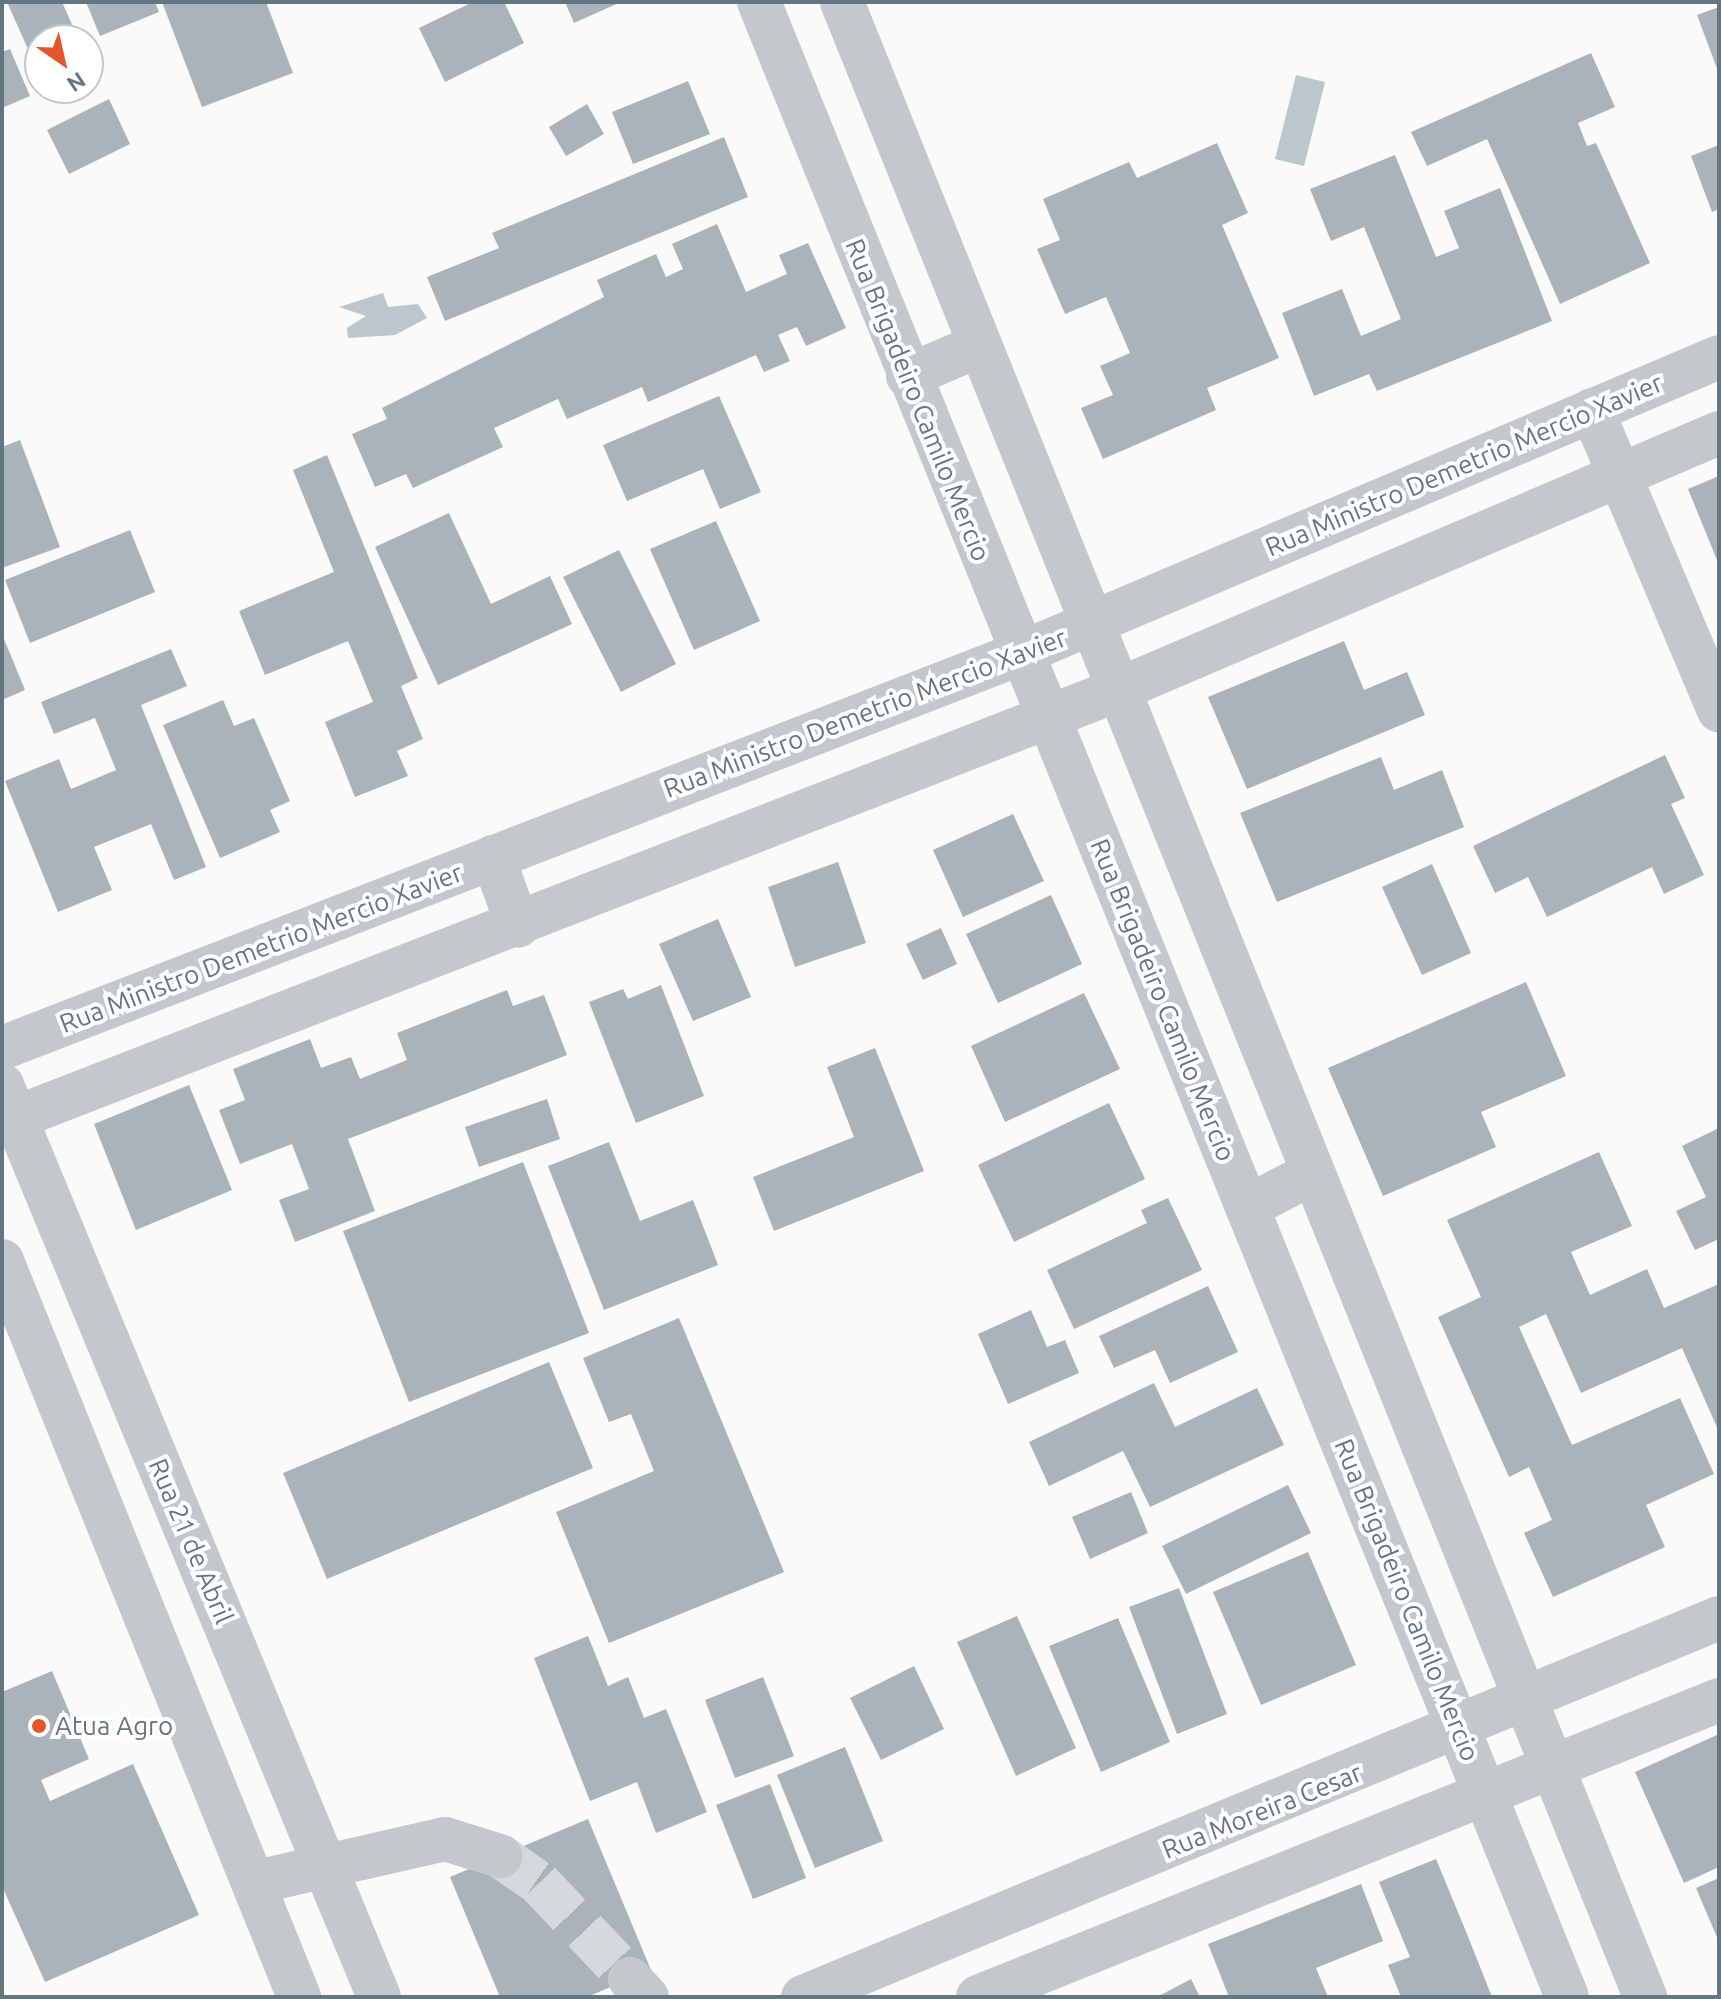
<!DOCTYPE html>
<html>
<head>
<meta charset="utf-8">
<style>
  body { margin:0 }
  #map { position:relative; width:1721px; height:1999px; overflow:hidden; background:#fafaf8; font-family:Ubuntu,sans-serif }
  div>[style] { position:absolute }
  .water>* { inset:0; background:#bbc7cb }
  .building>* { inset:0; background:#aab3b9 }
  .minor-tunnel>* { height:44px; margin-top:-22px; transform-origin:0; background:repeating-linear-gradient(90deg,#d5d9db 0 44px,transparent 0 66px) }
  .minor>* { height:44px; margin:-22px; padding:0 22px; transform-origin:22px; border-radius:22px; background:#c3c8cc }
  .dots>* { width:22px; height:22px; translate:-50% -50%; box-sizing:border-box; border:4px solid #fff; border-radius:50% }
  span { translate:-50% -50%; white-space:nowrap; text-align:center; line-height:1.15; -webkit-text-stroke:8px #fff; paint-order:stroke }
  .street-label { font-size:26px; color:#657683 }
  .poi-label { font-size:26px; color:#657683 }
  .left { translate:0 -50%; text-align:left }
  .frame { position:absolute; inset:0; border:4px solid #657683; pointer-events:none }
  .north { position:absolute; left:24px; top:24px; width:80px; height:80px; box-sizing:border-box; background:#fff; border:2px solid #c1c8cd; border-radius:50%; rotate:146deg; font-size:22px; font-weight:700; line-height:32px; text-align:center; color:#657683 }
  .north::after { content:''; display:block; margin:auto; width:28px; height:36px; background:#e4572e; clip-path:polygon(50% 0,100% 100%,50% 72%,0 100%) }
</style>
</head>
<body>
<div id="map">
  <div class="water">
    <div style="clip-path:polygon(1296px 75px,1325px 82px,1304px 166px,1275px 159px)"></div>
    <div style="clip-path:polygon(383px 293px,388px 307px,418px 304px,427px 318px,395px 335px,348px 338px,347px 328px,366px 316px,339px 307px)"></div>
  </div>
  <div class="building">
    <div style="clip-path:polygon(7px 2px,62px 2px,79px 40px,40px 40px,40px 76px)"></div>
    <div style="clip-path:polygon(86px 2px,155px 2px,159px 12px,100px 36px)"></div>
    <div style="clip-path:polygon(162px 2px,266px 2px,293px 73px,202px 107px)"></div>
    <div style="clip-path:polygon(473px 2px,504px 2px,524px 43px,445px 82px,419px 28px)"></div>
    <div style="clip-path:polygon(565px 2px,621px 2px,574px 23px)"></div>
    <div style="clip-path:polygon(1719px 7px,1719px 74px,1697px 15px)"></div>
    <div style="clip-path:polygon(10px 49px,30px 96px,2px 108px,2px 52px)"></div>
    <div style="clip-path:polygon(1591px 53px,1615px 107px,1578px 123px,1587px 146px,1596px 143px,1650px 263px,1560px 304px,1487px 139px,1427px 166px,1411px 132px)"></div>
    <div style="clip-path:polygon(688px 81px,710px 134px,633px 164px,612px 112px)"></div>
    <div style="clip-path:polygon(109px 99px,130px 144px,69px 174px,47px 130px)"></div>
    <div style="clip-path:polygon(587px 104px,604px 134px,566px 156px,549px 127px)"></div>
    <div style="clip-path:polygon(724px 137px,748px 197px,445px 321px,427px 277px,499px 248px,492px 233px)"></div>
    <div style="clip-path:polygon(1217px 143px,1248px 213px,1222px 225px,1279px 358px,1207px 388px,1216px 410px,1103px 459px,1081px 408px,1113px 395px,1100px 366px,1130px 353px,1106px 297px,1065px 314px,1037px 249px,1060px 240px,1043px 199px,1129px 162px,1137px 178px)"></div>
    <div style="clip-path:polygon(1719px 145px,1719px 209px,1712px 212px,1691px 156px)"></div>
    <div style="clip-path:polygon(1395px 155px,1436px 257px,1459px 248px,1444px 211px,1500px 188px,1552px 321px,1377px 391px,1369px 374px,1314px 396px,1282px 313px,1342px 289px,1361px 336px,1401px 319px,1364px 227px,1331px 241px,1310px 189px)"></div>
    <div style="clip-path:polygon(717px 224px,746px 292px,787px 274px,779px 255px,808px 243px,846px 328px,806px 346px,797px 327px,778px 335px,790px 361px,764px 372px,756px 355px,648px 402px,642px 387px,567px 419px,558px 399px,494px 428px,503px 447px,413px 488px,406px 474px,375px 487px,352px 434px,387px 419px,382px 408px,604px 297px,597px 280px,656px 254px,666px 277px,683px 269px,672px 244px)"></div>
    <div style="clip-path:polygon(719px 396px,761px 492px,720px 509px,703px 469px,627px 501px,603px 445px)"></div>
    <div style="clip-path:polygon(20px 440px,60px 547px,2px 568px,2px 447px)"></div>
    <div style="clip-path:polygon(327px 455px,418px 678px,401px 686px,423px 739px,397px 751px,408px 776px,355px 797px,325px 722px,373px 702px,348px 641px,265px 675px,239px 611px,334px 572px,293px 470px)"></div>
    <div style="clip-path:polygon(1719px 476px,1719px 565px,1688px 489px)"></div>
    <div style="clip-path:polygon(449px 513px,491px 604px,550px 576px,572px 624px,438px 685px,375px 547px)"></div>
    <div style="clip-path:polygon(716px 521px,760px 621px,694px 650px,650px 549px)"></div>
    <div style="clip-path:polygon(130px 530px,155px 592px,30px 643px,5px 580px)"></div>
    <div style="clip-path:polygon(619px 550px,676px 664px,621px 692px,563px 577px)"></div>
    <div style="clip-path:polygon(2px 634px,25px 690px,2px 700px)"></div>
    <div style="clip-path:polygon(1344px 641px,1364px 690px,1407px 672px,1425px 715px,1247px 789px,1208px 697px)"></div>
    <div style="clip-path:polygon(171px 649px,187px 686px,141px 705px,206px 867px,174px 880px,151px 824px,94px 847px,112px 890px,58px 912px,5px 781px,59px 759px,71px 789px,116px 770px,95px 718px,54px 734px,41px 702px)"></div>
    <div style="clip-path:polygon(223px 700px,234px 726px,254px 718px,290px 801px,270px 810px,280px 832px,220px 858px,163px 725px)"></div>
    <div style="clip-path:polygon(1665px 755px,1685px 798px,1671px 804px,1704px 875px,1664px 894px,1652px 867px,1547px 917px,1528px 877px,1495px 893px,1473px 846px)"></div>
    <div style="clip-path:polygon(1381px 757px,1394px 790px,1442px 770px,1464px 827px,1277px 902px,1240px 813px)"></div>
    <div style="clip-path:polygon(1013px 814px,1044px 881px,963px 917px,933px 850px)"></div>
    <div style="clip-path:polygon(838px 862px,866px 943px,795px 967px,768px 887px)"></div>
    <div style="clip-path:polygon(1432px 864px,1471px 953px,1422px 975px,1382px 887px)"></div>
    <div style="clip-path:polygon(1051px 895px,1082px 964px,998px 1003px,966px 934px)"></div>
    <div style="clip-path:polygon(718px 919px,751px 997px,693px 1021px,659px 944px)"></div>
    <div style="clip-path:polygon(941px 928px,957px 964px,923px 980px,906px 944px)"></div>
    <div style="clip-path:polygon(1526px 982px,1566px 1076px,1481px 1112px,1496px 1147px,1383px 1196px,1328px 1068px)"></div>
    <div style="clip-path:polygon(661px 985px,704px 1096px,636px 1123px,589px 1002px,623px 989px,628px 999px)"></div>
    <div style="clip-path:polygon(507px 990px,513px 1006px,544px 995px,567px 1055px,348px 1139px,375px 1211px,295px 1242px,279px 1200px,309px 1189px,292px 1144px,240px 1164px,219px 1110px,245px 1100px,233px 1069px,310px 1039px,321px 1068px,351px 1057px,360px 1079px,407px 1060px,397px 1033px)"></div>
    <div style="clip-path:polygon(1084px 993px,1120px 1069px,1005px 1122px,971px 1046px)"></div>
    <div style="clip-path:polygon(875px 1048px,924px 1171px,774px 1231px,753px 1177px,854px 1137px,827px 1067px)"></div>
    <div style="clip-path:polygon(189px 1085px,232px 1190px,136px 1230px,94px 1124px)"></div>
    <div style="clip-path:polygon(547px 1099px,560px 1139px,479px 1167px,465px 1127px)"></div>
    <div style="clip-path:polygon(1109px 1103px,1145px 1179px,1014px 1242px,978px 1165px)"></div>
    <div style="clip-path:polygon(1719px 1128px,1719px 1239px,1695px 1250px,1676px 1211px,1706px 1197px,1682px 1146px)"></div>
    <div style="clip-path:polygon(609px 1142px,640px 1221px,693px 1200px,718px 1265px,604px 1310px,548px 1166px)"></div>
    <div style="clip-path:polygon(1599px 1152px,1632px 1226px,1571px 1252px,1590px 1295px,1647px 1269px,1664px 1308px,1719px 1284px,1719px 1432px,1682px 1348px,1581px 1393px,1546px 1314px,1519px 1327px,1572px 1445px,1680px 1398px,1714px 1474px,1646px 1505px,1665px 1547px,1553px 1597px,1524px 1533px,1552px 1520px,1529px 1467px,1509px 1477px,1438px 1317px,1481px 1297px,1447px 1220px)"></div>
    <div style="clip-path:polygon(523px 1162px,589px 1333px,409px 1402px,343px 1231px)"></div>
    <div style="clip-path:polygon(1168px 1198px,1202px 1270px,1074px 1329px,1047px 1270px,1147px 1223px,1141px 1210px)"></div>
    <div style="clip-path:polygon(1208px 1286px,1238px 1352px,1170px 1383px,1155px 1350px,1114px 1368px,1099px 1336px)"></div>
    <div style="clip-path:polygon(1031px 1310px,1047px 1347px,1065px 1340px,1079px 1373px,1008px 1404px,978px 1334px)"></div>
    <div style="clip-path:polygon(679px 1318px,784px 1572px,609px 1643px,556px 1512px,654px 1471px,631px 1414px,609px 1422px,583px 1358px)"></div>
    <div style="clip-path:polygon(549px 1362px,593px 1468px,327px 1579px,283px 1473px)"></div>
    <div style="clip-path:polygon(1154px 1383px,1175px 1427px,1257px 1388px,1284px 1445px,1150px 1507px,1123px 1451px,1049px 1486px,1029px 1442px)"></div>
    <div style="clip-path:polygon(1288px 1485px,1311px 1533px,1186px 1594px,1162px 1546px)"></div>
    <div style="clip-path:polygon(1131px 1492px,1148px 1533px,1090px 1559px,1072px 1517px)"></div>
    <div style="clip-path:polygon(1308px 1552px,1356px 1665px,1261px 1705px,1213px 1592px)"></div>
    <div style="clip-path:polygon(1179px 1588px,1227px 1714px,1177px 1734px,1129px 1607px)"></div>
    <div style="clip-path:polygon(1017px 1616px,1076px 1748px,1016px 1776px,957px 1642px)"></div>
    <div style="clip-path:polygon(1118px 1618px,1170px 1742px,1101px 1772px,1049px 1646px)"></div>
    <div style="clip-path:polygon(588px 1636px,608px 1686px,628px 1677px,644px 1718px,666px 1709px,707px 1812px,656px 1833px,637px 1782px,590px 1801px,534px 1658px)"></div>
    <div style="clip-path:polygon(914px 1666px,944px 1729px,881px 1760px,850px 1698px)"></div>
    <div style="clip-path:polygon(52px 1671px,89px 1759px,41px 1780px,50px 1801px,133px 1764px,199px 1915px,45px 1982px,2px 1886px,2px 1692px)"></div>
    <div style="clip-path:polygon(763px 1677px,794px 1756px,735px 1778px,705px 1700px)"></div>
    <div style="clip-path:polygon(1719px 1734px,1719px 1867px,1684px 1883px,1635px 1772px)"></div>
    <div style="clip-path:polygon(845px 1747px,883px 1841px,815px 1868px,777px 1775px)"></div>
    <div style="clip-path:polygon(770px 1784px,806px 1878px,753px 1899px,716px 1805px)"></div>
    <div style="clip-path:polygon(588px 1819px,651px 1970px,587px 1997px,500px 1997px,450px 1877px)"></div>
    <div style="clip-path:polygon(1436px 1859px,1467px 1934px,1492px 1997px,1401px 1997px,1388px 1965px,1410px 1957px,1379px 1882px)"></div>
    <div style="clip-path:polygon(1719px 1878px,1719px 1942px,1696px 1888px)"></div>
    <div style="clip-path:polygon(1361px 1884px,1383px 1941px,1316px 1968px,1328px 1997px,1229px 1997px,1208px 1944px)"></div>
    <div style="clip-path:polygon(1191px 1979px,1200px 1997px,1157px 1997px)"></div>
  </div>
  <div class="minor-tunnel">
    <div style="left:500px;top:1856px;width:47px;rotate:34.7deg"></div>
    <div style="left:539px;top:1883px;width:132px;rotate:46.5deg"></div>
  </div>
  <div class="minor">
    <div style="left:759px;top:2px;width:2152px;rotate:67.95deg"></div>
    <div style="left:842px;top:2px;width:2151px;rotate:68.07deg"></div>
    <div style="left:908px;top:376px;width:76px;rotate:-23.2deg"></div>
    <div style="left:1592px;top:410px;width:326px;rotate:67.1deg"></div>
    <div style="left:493px;top:857px;width:73px;rotate:70.1deg"></div>
    <div style="left:2px;top:1048px;width:1091px;rotate:-21.18deg"></div>
    <div style="left:1019px;top:654px;width:760px;rotate:-22.99deg"></div>
    <div style="left:2px;top:1085px;width:987px;rotate:67.54deg"></div>
    <div style="left:2px;top:1123px;width:1194px;rotate:-21.21deg"></div>
    <div style="left:1115px;top:691px;width:657px;rotate:-23.13deg"></div>
    <div style="left:1247px;top:1207px;width:74px;rotate:-27.3deg"></div>
    <div style="left:2px;top:1261px;width:794px;rotate:68.02deg"></div>
    <div style="left:256px;top:1882px;width:194px;rotate:-12.8deg"></div>
    <div style="left:445px;top:1839px;width:58px;rotate:17.2deg"></div>
    <div style="left:630px;top:1979px;width:25px;rotate:47deg"></div>
    <div style="left:803px;top:1997px;width:991px;rotate:-22.48deg"></div>
    <div style="left:978px;top:1997px;width:798px;rotate:-21.84deg"></div>
  </div>
  <div class="dots">
    <div style="left:39px;top:1726px;background:#e4572e"></div>
  </div>
  <div class="street-label">
    <span style="left:918px;top:400px;rotate:68deg">Rua Brigadeiro Camilo Mercio</span>
    <span style="left:1464px;top:465px;rotate:-23deg">Rua Ministro Demetrio Mercio Xavier</span>
    <span style="left:865px;top:713px;rotate:-21deg">Rua Ministro Demetrio Mercio Xavier</span>
    <span style="left:261px;top:948px;rotate:-21deg">Rua Ministro Demetrio Mercio Xavier</span>
    <span style="left:1163px;top:1000px;rotate:68deg">Rua Brigadeiro Camilo Mercio</span>
    <span style="left:191px;top:1541px;rotate:67deg">Rua 21 de Abril</span>
    <span style="left:1407px;top:1600px;rotate:68deg">Rua Brigadeiro Camilo Mercio</span>
    <span style="left:1262px;top:1811px;rotate:-22deg">Rua Moreira Cesar</span>
  </div>
  <div class="poi-label">
    <span class="left" style="left:55px;top:1726px">Atua Agro</span>
  </div>
  <div class="frame"></div>
  <div class="north">N</div>
</div>
</body>
</html>
